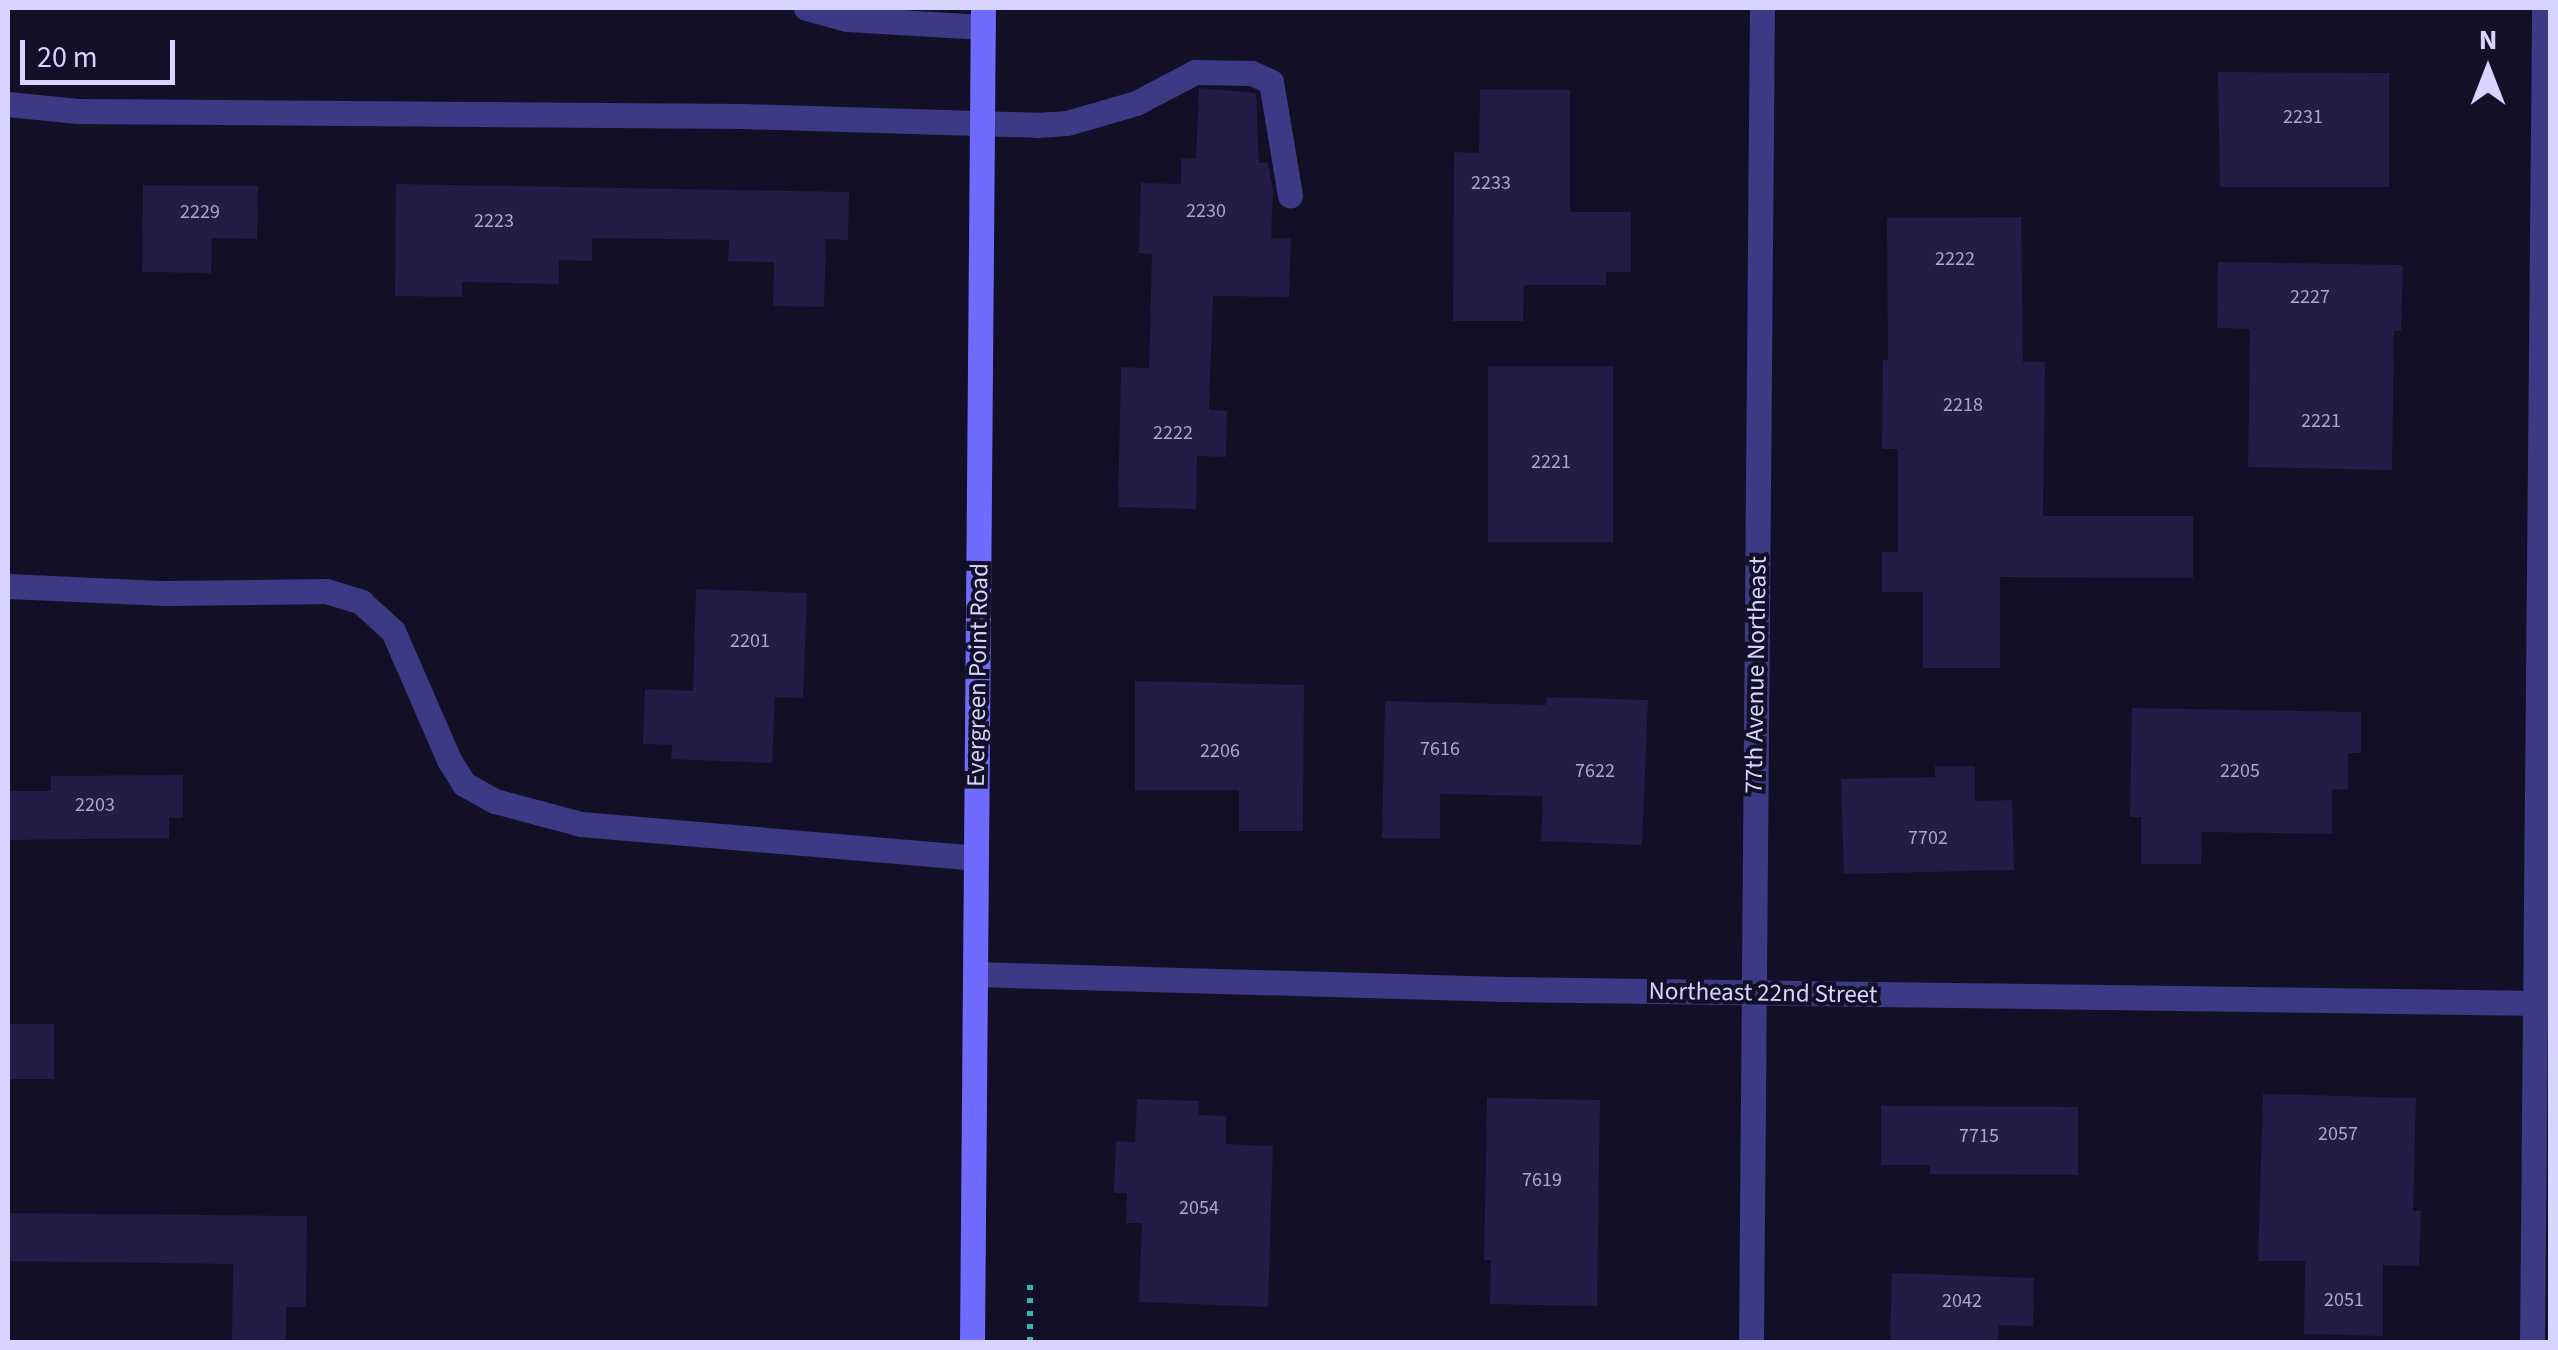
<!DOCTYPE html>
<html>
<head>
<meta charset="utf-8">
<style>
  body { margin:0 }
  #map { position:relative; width:2558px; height:1350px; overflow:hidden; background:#130f26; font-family:"Source Sans 3",sans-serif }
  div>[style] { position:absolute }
  .building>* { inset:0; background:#241b47 }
  .path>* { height:6px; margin-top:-3px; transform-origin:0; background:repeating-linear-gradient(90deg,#2fb8b0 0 5px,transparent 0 13px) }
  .lane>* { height:25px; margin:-12.5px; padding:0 12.5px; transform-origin:12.5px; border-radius:12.5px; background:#3d3a85 }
  .street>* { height:25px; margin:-12.5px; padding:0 12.5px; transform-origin:12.5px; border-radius:12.5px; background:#3d3a85 }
  .secondary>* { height:25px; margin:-12.5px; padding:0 12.5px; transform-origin:12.5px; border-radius:12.5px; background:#6f6bff }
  span { translate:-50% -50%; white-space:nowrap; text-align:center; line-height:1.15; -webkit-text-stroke:8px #130f26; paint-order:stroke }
  .number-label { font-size:20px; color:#aca6d1 }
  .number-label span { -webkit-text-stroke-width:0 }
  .street-label { font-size:25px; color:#d9d4ff }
  .frame { position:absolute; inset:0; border:10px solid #d9d4ff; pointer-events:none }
  .north { position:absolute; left:2438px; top:20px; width:100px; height:100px; -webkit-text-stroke:8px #130f26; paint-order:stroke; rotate:0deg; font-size:28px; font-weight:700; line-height:40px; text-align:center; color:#d9d4ff }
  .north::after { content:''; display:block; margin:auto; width:35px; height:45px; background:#d9d4ff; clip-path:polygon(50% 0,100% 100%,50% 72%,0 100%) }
  .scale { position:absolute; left:20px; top:40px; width:155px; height:45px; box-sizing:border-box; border:5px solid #d9d4ff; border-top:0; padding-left:12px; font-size:30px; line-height:35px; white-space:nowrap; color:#d9d4ff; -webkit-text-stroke:8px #130f26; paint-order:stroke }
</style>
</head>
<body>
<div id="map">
  <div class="building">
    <div style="clip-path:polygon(2218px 72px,2389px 73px,2389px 187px,2220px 187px)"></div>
    <div style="clip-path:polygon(1199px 88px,1256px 93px,1259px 163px,1268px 163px,1273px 189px,1271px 238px,1291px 238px,1289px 297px,1213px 296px,1209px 410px,1227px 411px,1226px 457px,1197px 456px,1196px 509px,1118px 507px,1121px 367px,1149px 368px,1152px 254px,1139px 253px,1141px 183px,1181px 184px,1181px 158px,1196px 159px)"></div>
    <div style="clip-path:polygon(1480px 89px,1570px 90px,1570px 212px,1631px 212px,1631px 272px,1606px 272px,1606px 285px,1524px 285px,1523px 321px,1453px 321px,1454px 152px,1479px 153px)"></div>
    <div style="clip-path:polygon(396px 184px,849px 192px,848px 240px,826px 239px,824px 307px,773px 306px,774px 262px,728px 261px,729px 240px,592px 238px,592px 261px,559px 260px,559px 284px,462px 282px,462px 297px,395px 296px)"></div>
    <div style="clip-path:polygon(143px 185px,258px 186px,257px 239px,212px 238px,211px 273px,142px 272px)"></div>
    <div style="clip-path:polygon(2021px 217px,2023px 362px,2045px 362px,2043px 516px,2193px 516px,2193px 578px,2000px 577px,2000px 668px,1923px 668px,1923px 592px,1882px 592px,1882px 552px,1898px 552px,1898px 449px,1882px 449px,1883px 360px,1888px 360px,1887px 218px)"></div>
    <div style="clip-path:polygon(2218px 262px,2403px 265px,2401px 331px,2394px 331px,2392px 470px,2248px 467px,2250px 329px,2217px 328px)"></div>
    <div style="clip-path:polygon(1488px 366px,1613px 366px,1613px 542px,1488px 542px)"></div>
    <div style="clip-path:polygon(696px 589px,807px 593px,803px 698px,775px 697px,772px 763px,671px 759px,672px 745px,643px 744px,645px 689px,693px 691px)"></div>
    <div style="clip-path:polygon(1135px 681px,1304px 685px,1303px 831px,1239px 831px,1239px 790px,1135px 790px)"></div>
    <div style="clip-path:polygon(1547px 697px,1648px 700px,1642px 845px,1541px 841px,1543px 796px,1440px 794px,1440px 839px,1382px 838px,1385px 701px,1546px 705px)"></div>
    <div style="clip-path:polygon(2132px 708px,2361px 712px,2361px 753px,2348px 753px,2348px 790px,2332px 789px,2332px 834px,2202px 832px,2201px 864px,2141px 864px,2141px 817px,2130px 817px)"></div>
    <div style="clip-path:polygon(1935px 766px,1975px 766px,1975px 801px,2012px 800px,2014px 870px,1844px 874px,1841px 779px,1935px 777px)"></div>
    <div style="clip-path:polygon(183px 775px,183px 818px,169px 818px,169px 838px,8px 840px,8px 791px,51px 791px,51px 776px)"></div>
    <div style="clip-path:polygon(8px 1024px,54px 1024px,54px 1079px,8px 1079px)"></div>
    <div style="clip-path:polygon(2263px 1094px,2416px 1098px,2413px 1211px,2421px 1211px,2419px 1266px,2383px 1265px,2383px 1336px,2304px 1334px,2305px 1261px,2258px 1261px)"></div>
    <div style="clip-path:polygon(1487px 1098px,1600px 1100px,1597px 1306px,1490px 1304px,1491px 1260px,1484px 1260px)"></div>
    <div style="clip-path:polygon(1137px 1099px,1199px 1101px,1198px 1115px,1226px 1116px,1226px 1144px,1273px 1146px,1268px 1307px,1139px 1302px,1142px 1223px,1126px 1223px,1127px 1193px,1114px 1193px,1116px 1141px,1135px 1142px)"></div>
    <div style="clip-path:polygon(1881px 1106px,2078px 1107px,2078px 1175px,1930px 1174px,1930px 1165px,1881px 1165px)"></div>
    <div style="clip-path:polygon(8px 1213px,307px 1216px,306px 1307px,286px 1307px,286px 1342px,232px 1342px,233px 1264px,8px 1261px)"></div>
    <div style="clip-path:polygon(1892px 1273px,2034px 1278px,2033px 1326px,1999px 1325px,1998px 1342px,1890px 1342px)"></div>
  </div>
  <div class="path">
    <div style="left:1030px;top:1342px;width:65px;rotate:-90deg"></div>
  </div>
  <div class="lane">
    <div style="left:806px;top:8px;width:42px;rotate:15deg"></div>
    <div style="left:847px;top:19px;width:136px;rotate:3.4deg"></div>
    <div style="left:8px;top:104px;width:70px;rotate:5.7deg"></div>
    <div style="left:78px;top:111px;width:664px;rotate:0.43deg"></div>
    <div style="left:742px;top:116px;width:295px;rotate:1.7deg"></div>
    <div style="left:1037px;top:125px;width:30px;rotate:-4deg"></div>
    <div style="left:1067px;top:123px;width:72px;rotate:-16.2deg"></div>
    <div style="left:1136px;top:103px;width:67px;rotate:-27.7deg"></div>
    <div style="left:1195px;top:72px;width:57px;rotate:1deg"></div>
    <div style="left:1252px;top:73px;width:21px;rotate:25deg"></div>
    <div style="left:1271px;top:82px;width:115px;rotate:80.5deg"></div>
    <div style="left:8px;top:586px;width:157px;rotate:2.6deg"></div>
    <div style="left:165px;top:593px;width:161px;rotate:-0.7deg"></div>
    <div style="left:326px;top:591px;width:37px;rotate:17deg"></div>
    <div style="left:361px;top:602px;width:43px;rotate:42.2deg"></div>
    <div style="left:393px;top:631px;width:141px;rotate:66.5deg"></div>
    <div style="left:449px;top:760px;width:28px;rotate:58deg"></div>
    <div style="left:464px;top:784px;width:35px;rotate:29deg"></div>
    <div style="left:495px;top:801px;width:89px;rotate:15deg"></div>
    <div style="left:581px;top:824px;width:396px;rotate:4.9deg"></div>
  </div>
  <div class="street">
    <div style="left:975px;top:974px;width:529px;rotate:1.62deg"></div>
    <div style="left:1504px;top:989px;width:1046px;rotate:0.77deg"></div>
    <div style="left:1751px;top:1342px;width:1334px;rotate:-89.53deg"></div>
    <div style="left:2532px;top:1342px;width:1334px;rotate:-89.48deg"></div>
  </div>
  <div class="secondary">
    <div style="left:972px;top:1342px;width:1334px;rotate:-89.53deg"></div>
  </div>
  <div class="number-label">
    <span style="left:2303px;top:117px">2231</span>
    <span style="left:1491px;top:183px">2233</span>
    <span style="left:1206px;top:211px">2230</span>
    <span style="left:200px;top:212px">2229</span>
    <span style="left:494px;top:221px">2223</span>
    <span style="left:1955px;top:259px">2222</span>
    <span style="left:2310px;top:297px">2227</span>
    <span style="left:1963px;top:405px">2218</span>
    <span style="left:2321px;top:421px">2221</span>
    <span style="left:1173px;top:433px">2222</span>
    <span style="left:1551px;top:462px">2221</span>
    <span style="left:750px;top:641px">2201</span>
    <span style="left:1440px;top:749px">7616</span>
    <span style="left:1220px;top:751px">2206</span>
    <span style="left:1595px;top:771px">7622</span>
    <span style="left:2240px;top:771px">2205</span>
    <span style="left:95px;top:805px">2203</span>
    <span style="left:1928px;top:838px">7702</span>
    <span style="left:2338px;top:1134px">2057</span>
    <span style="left:1979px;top:1136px">7715</span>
    <span style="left:1542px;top:1180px">7619</span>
    <span style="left:1199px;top:1208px">2054</span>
    <span style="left:2344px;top:1300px">2051</span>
    <span style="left:1962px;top:1301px">2042</span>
  </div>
  <div class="street-label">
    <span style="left:978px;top:675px;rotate:-89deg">Evergreen Point Road</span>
    <span style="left:1756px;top:675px;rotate:-89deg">77th Avenue Northeast</span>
    <span style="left:1763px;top:993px;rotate:1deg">Northeast 22nd Street</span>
  </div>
  <div class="frame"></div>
  <div class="north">N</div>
  <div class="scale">20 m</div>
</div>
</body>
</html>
